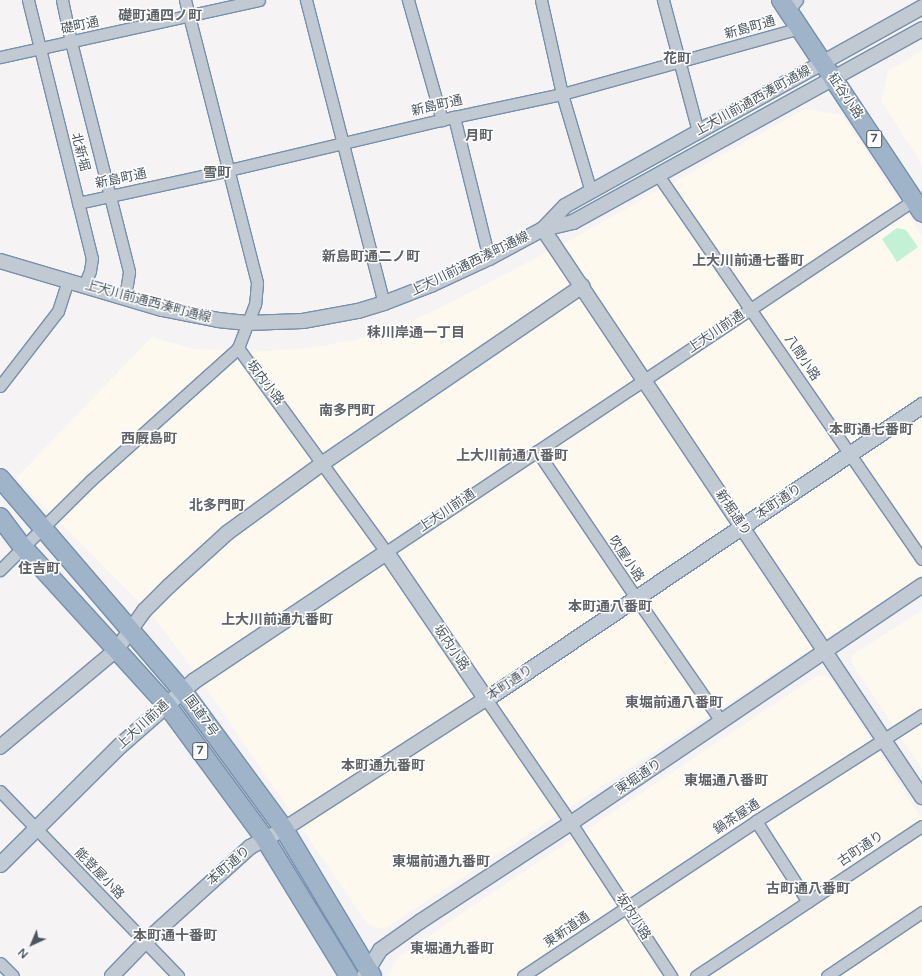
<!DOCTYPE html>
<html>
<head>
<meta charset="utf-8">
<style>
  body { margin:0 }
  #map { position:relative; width:922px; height:976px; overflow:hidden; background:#f5f3f3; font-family:"Varela Round","Noto Sans JP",sans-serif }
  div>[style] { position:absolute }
  .commercial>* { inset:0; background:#fdf9ef }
  .green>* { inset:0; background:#c3f1d5 }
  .roads { filter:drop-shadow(1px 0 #7690ad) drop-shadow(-1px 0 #7690ad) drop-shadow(0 1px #7690ad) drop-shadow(0 -1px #7690ad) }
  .minor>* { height:11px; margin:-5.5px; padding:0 5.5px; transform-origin:5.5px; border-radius:5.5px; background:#c1cad2 }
  .tertiary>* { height:14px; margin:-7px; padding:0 7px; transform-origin:7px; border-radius:7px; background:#c1cad2 }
  .secondary>* { height:15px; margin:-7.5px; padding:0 7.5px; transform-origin:7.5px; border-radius:7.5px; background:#c1cbd6 }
  .trunk>* { height:18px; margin:-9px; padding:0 9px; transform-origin:9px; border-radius:9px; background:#9fb4c9 }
  span { translate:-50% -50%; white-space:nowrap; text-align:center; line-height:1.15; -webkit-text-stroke:3px #fff; paint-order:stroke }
  .shield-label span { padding:1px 3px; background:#fff; border:1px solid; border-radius:3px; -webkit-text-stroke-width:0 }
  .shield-label { font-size:12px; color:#4a5661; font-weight:700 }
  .street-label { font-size:13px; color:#4a5661 }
  .neighbourhood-label { font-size:14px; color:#5f6368; font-weight:700 }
  .north { position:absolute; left:12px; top:924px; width:40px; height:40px; -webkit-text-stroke:3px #fff; paint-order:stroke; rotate:224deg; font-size:11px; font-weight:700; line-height:16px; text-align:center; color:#4a5661 }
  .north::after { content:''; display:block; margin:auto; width:14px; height:18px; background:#4a5661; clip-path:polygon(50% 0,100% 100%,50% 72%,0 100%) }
</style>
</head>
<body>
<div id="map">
  <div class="commercial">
    <div style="clip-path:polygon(922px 51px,922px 164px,881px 101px,888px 71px)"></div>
    <div style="clip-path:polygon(805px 109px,842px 115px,922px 236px,922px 576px,384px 929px,368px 925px,206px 688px,155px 618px,16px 478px,152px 337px,194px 349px,250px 352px,298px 349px,350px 341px,385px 332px,438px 309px,570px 240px)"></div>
    <div style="clip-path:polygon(922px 610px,922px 769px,851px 662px,852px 655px)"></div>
    <div style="clip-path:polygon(818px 675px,830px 677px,922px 819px,922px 976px,388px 976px,397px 958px,459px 915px)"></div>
  </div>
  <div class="green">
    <div style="clip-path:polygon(897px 228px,906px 230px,918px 247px,897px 262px,882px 239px)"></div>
  </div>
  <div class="roads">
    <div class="minor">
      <div style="left:28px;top:0;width:266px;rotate:76.1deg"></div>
      <div style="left:92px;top:258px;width:13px;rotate:99deg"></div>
      <div style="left:90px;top:271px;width:16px;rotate:112deg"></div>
      <div style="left:62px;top:0;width:43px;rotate:77.9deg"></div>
      <div style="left:71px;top:42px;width:237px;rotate:75.8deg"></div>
      <div style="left:129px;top:272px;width:26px;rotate:99deg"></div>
      <div style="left:185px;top:0;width:292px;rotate:75.7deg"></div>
      <div style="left:257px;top:283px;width:21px;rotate:95deg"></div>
      <div style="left:255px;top:304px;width:47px;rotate:111.1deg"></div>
      <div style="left:238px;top:348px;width:252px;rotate:54deg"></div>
      <div style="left:386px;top:552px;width:635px;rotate:-33.69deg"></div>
      <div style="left:306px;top:0;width:313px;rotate:75.6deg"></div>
      <div style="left:408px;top:0;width:125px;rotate:74.2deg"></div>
      <div style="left:541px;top:0;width:96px;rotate:77.4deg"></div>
      <div style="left:562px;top:94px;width:102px;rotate:73.5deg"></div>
      <div style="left:663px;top:0;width:137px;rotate:75.1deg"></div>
      <div style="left:788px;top:11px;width:14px;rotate:-51deg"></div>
      <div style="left:0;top:57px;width:265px;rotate:-12.4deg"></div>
      <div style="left:454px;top:117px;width:145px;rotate:76.1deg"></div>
      <div style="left:658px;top:175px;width:466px;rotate:55.5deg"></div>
      <div style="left:78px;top:203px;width:155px;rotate:-12.3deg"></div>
      <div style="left:229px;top:170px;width:231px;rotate:-13.3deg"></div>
      <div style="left:454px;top:117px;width:110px;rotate:-12deg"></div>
      <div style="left:562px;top:94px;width:247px;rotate:-15.5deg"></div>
      <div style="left:0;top:386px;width:95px;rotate:-52.3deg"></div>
      <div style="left:58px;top:311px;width:32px;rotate:-72deg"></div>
      <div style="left:537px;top:451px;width:177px;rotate:56deg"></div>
      <div style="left:636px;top:598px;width:150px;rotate:55.4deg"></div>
      <div style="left:0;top:570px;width:127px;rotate:-44.7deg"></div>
      <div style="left:90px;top:481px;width:199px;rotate:-41.9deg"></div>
      <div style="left:486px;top:699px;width:150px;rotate:55.6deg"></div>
      <div style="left:571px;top:823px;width:183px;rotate:56.8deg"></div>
      <div style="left:0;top:791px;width:257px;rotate:46.1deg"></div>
      <div style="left:756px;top:821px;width:96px;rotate:57.3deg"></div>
      <div style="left:0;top:963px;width:18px;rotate:45deg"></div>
      <div style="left:523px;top:976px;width:280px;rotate:-33.6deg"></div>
      <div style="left:756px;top:821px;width:197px;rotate:-32.6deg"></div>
      <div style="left:696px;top:976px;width:271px;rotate:-33.6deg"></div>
      <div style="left:827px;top:976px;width:115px;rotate:-34deg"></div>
    </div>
    <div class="tertiary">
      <div style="left:543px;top:229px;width:683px;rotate:56.29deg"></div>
      <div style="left:543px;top:229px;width:32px;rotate:-46deg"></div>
      <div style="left:565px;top:206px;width:409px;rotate:-29.1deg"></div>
      <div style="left:0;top:261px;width:169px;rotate:16.5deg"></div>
      <div style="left:162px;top:309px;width:57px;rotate:11.1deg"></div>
      <div style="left:218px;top:320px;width:29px;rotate:6deg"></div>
      <div style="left:247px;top:323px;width:56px;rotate:-2deg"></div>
      <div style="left:303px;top:321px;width:56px;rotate:-10.3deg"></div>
      <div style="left:358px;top:311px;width:27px;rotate:-17deg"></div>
      <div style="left:384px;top:303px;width:50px;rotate:-21deg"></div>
      <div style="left:431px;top:285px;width:64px;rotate:-25deg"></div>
      <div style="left:489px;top:258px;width:61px;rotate:-28.2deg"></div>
      <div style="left:543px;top:229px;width:31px;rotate:-13deg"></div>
      <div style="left:573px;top:222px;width:399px;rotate:-28.9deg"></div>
      <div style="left:0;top:747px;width:153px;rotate:-39.9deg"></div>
      <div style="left:117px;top:649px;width:47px;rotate:-54.6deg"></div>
      <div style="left:144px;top:611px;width:35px;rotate:-45deg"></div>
      <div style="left:169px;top:586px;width:79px;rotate:-42.4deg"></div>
      <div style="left:227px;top:533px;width:119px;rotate:-36.1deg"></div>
      <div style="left:323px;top:463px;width:314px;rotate:-34.3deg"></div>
      <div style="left:112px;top:976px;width:47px;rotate:-45.9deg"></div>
      <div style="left:145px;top:942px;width:142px;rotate:-42.1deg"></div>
      <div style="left:250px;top:847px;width:38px;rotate:-28deg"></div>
      <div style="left:284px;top:829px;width:240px;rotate:-32.8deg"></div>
      <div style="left:364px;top:976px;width:31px;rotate:-58deg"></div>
      <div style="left:380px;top:950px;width:50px;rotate:-35.3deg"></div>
      <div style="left:421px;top:921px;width:179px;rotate:-33.2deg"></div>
      <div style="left:571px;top:823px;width:424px;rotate:-34.1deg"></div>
    </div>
    <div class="secondary">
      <div style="left:0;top:864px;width:169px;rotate:-44.8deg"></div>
      <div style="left:120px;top:745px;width:97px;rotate:-41.2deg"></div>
      <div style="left:193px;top:681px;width:232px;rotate:-33.8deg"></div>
      <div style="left:386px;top:552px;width:178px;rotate:55.8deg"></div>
      <div style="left:486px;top:699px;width:526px;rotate:-33.99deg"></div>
    </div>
    <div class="trunk">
      <div style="left:781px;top:0;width:255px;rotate:56.4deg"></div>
      <div style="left:0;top:478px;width:279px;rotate:49.4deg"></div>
      <div style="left:182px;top:690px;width:172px;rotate:53.7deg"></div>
      <div style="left:284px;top:829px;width:171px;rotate:59.1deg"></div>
      <div style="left:0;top:517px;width:38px;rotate:53deg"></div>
      <div style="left:23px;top:547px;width:212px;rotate:47.7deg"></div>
      <div style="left:166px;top:704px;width:167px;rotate:53.7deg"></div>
      <div style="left:265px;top:839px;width:161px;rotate:58.5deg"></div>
    </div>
  </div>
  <div class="shield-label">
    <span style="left:874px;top:139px">7</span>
    <span style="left:200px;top:751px">7</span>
  </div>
  <div class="street-label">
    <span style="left:80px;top:26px;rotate:-12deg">礎町通</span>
    <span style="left:750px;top:28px;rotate:-16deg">新島町通</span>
    <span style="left:845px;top:96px;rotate:56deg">柾谷小路</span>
    <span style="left:753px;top:101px;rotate:-29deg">上大川前通西湊町通線</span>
    <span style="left:437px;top:106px;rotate:-13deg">新島町通</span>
    <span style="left:80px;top:152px;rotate:76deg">北新堀</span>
    <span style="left:121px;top:179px;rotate:-12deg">新島町通</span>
    <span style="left:470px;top:264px;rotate:-26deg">上大川前通西湊町通線</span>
    <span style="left:148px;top:302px;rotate:15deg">上大川前通西湊町通線</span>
    <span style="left:716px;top:332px;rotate:-34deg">上大川前通</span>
    <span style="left:802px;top:358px;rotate:56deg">八間小路</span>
    <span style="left:265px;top:383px;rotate:53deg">坂内小路</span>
    <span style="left:779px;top:502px;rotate:-34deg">本町通り</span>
    <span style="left:447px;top:511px;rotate:-34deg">上大川前通</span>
    <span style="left:733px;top:513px;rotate:56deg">新堀通り</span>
    <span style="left:626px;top:559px;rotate:56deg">吹屋小路</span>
    <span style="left:451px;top:648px;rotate:56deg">坂内小路</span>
    <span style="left:510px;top:683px;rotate:-34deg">本町通り</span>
    <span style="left:201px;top:716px;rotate:54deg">国道7号</span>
    <span style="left:143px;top:725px;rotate:-42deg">上大川前通</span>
    <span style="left:639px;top:777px;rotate:-34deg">東堀通り</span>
    <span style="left:737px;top:817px;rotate:-33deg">鍋茶屋通</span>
    <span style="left:861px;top:849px;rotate:-34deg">古町通り</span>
    <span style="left:229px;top:866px;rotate:-41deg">本町通り</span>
    <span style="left:99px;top:874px;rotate:46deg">能登屋小路</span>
    <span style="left:633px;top:917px;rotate:57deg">坂内小路</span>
    <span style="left:567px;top:930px;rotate:-34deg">東新道通</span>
  </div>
  <div class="neighbourhood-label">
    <span style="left:160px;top:16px">礎町通四ノ町</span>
    <span style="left:677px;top:59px">花町</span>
    <span style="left:479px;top:136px">月町</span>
    <span style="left:217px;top:173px">雪町</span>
    <span style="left:371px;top:257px">新島町通二ノ町</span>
    <span style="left:748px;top:261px">上大川前通七番町</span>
    <span style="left:416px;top:333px">秣川岸通一丁目</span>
    <span style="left:347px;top:411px">南多門町</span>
    <span style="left:871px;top:430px">本町通七番町</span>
    <span style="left:149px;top:439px">西厩島町</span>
    <span style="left:512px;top:456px">上大川前通八番町</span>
    <span style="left:217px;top:506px">北多門町</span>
    <span style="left:39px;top:569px">住吉町</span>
    <span style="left:610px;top:607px">本町通八番町</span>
    <span style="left:277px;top:620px">上大川前通九番町</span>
    <span style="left:674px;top:703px">東堀前通八番町</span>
    <span style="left:383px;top:766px">本町通九番町</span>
    <span style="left:726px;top:781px">東堀通八番町</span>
    <span style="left:441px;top:862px">東堀前通九番町</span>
    <span style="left:808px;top:889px">古町通八番町</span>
    <span style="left:175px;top:936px">本町通十番町</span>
    <span style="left:452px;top:949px">東堀通九番町</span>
  </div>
  <div class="north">N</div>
</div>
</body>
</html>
